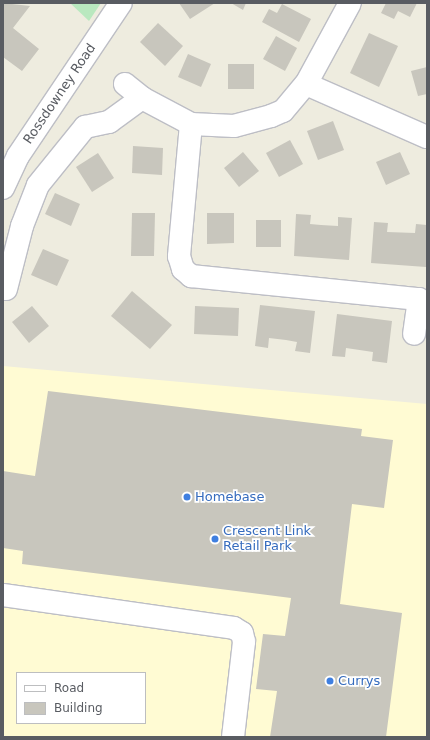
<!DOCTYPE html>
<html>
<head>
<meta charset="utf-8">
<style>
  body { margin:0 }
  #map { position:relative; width:430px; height:740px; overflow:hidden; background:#eeecdf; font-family:"DejaVu Sans",sans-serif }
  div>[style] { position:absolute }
  .commercial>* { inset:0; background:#fffbd3 }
  .green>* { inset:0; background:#b9e8bf }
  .building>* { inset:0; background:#c8c6bd }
  .roads { filter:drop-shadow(1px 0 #bdbec5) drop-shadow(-1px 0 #bdbec5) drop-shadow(0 1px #bdbec5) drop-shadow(0 -1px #bdbec5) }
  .minor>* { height:22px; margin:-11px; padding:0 11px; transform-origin:11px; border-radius:11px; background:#fff }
  .dots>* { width:11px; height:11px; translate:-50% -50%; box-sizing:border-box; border:2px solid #fff; border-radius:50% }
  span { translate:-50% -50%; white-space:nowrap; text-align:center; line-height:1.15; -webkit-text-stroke:3.5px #fff; paint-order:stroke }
  .street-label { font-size:13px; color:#595c62 }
  .shop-label { font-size:13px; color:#366cbe }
  .left { translate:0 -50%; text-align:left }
  .frame { position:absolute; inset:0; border:4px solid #595c62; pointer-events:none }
  .legend { position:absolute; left:16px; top:672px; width:130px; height:52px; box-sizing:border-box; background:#fff; border:1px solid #bdbec0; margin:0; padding:5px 7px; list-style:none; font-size:12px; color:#595c62 }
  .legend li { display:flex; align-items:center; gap:8px; height:20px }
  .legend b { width:20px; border:1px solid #bdbec0 }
</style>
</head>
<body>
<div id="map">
  <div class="commercial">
    <div style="clip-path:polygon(evenodd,3px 366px,427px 404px,427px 737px,3px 737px,3px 366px,17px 673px,145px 673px,145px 723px,17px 723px,17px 673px)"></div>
  </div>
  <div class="green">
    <div style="clip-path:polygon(70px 3px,101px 3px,89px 21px)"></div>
  </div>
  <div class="building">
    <div style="clip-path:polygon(3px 3px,30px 6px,13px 28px,39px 49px,22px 71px,3px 57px)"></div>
    <div style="clip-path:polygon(179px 3px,215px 3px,190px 19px)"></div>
    <div style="clip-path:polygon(231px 3px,246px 3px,243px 10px)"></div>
    <div style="clip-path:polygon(386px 3px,417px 3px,410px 17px,398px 11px,394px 19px,381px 13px)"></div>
    <div style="clip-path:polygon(282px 4px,311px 19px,299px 42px,262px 22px,269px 9px,277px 13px)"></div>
    <div style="clip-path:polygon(158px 23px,183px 46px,165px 66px,140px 42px)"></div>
    <div style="clip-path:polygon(369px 33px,398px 46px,379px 87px,350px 73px)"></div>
    <div style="clip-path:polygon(276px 36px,297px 48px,285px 71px,263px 59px)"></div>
    <div style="clip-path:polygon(188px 54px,211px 64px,201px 87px,178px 77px)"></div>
    <div style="clip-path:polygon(228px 64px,254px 64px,254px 89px,228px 89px)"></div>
    <div style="clip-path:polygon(427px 67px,427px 94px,418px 96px,411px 71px)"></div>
    <div style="clip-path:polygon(333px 121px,344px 150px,318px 160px,307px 131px)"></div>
    <div style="clip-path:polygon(290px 140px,303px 164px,279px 177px,266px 153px)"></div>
    <div style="clip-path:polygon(133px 146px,163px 148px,162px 175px,132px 173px)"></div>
    <div style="clip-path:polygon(243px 152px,259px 171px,239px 187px,224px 168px)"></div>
    <div style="clip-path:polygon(400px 152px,410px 174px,386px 185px,376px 162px)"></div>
    <div style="clip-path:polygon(98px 153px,114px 178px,92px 192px,76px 167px)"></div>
    <div style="clip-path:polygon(55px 193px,80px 204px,71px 226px,45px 214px)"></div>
    <div style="clip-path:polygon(132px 213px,155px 213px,154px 256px,131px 256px)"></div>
    <div style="clip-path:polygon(207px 213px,234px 213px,234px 243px,207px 244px)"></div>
    <div style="clip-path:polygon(296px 214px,311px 215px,310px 224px,321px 225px,338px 226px,338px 217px,352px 218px,349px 260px,294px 256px)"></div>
    <div style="clip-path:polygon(256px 220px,281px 220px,281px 247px,256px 247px)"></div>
    <div style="clip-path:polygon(374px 222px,388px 223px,387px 232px,415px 233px,416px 224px,427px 225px,426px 267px,371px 263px)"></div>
    <div style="clip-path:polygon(43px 249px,69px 260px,57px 286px,31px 275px)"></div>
    <div style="clip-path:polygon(132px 291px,172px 325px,150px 349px,111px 316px)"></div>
    <div style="clip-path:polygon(260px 305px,315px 311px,310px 353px,295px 351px,297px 342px,286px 340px,269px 338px,268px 348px,255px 346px)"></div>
    <div style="clip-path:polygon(32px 306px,49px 326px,29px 343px,12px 322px)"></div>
    <div style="clip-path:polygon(195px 306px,239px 308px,238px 336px,194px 334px)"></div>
    <div style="clip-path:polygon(337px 314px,392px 321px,387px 363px,372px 361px,373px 352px,346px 348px,345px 357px,332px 356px)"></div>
    <div style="clip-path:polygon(48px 391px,362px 429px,361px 436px,393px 440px,384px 508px,352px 504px,340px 604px,402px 613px,386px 737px,270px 737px,277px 691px,256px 689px,263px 634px,285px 636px,291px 598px,22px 564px,23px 551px,3px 548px,3px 471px,35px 476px)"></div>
  </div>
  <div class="roads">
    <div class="minor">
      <div style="left:125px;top:84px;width:22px;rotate:39deg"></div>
      <div style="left:142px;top:98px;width:55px;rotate:28deg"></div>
      <div style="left:191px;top:124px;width:43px;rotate:2.7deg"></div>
      <div style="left:234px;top:126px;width:38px;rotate:-15deg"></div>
      <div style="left:271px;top:116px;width:13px;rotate:-23deg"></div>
      <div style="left:283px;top:111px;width:35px;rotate:-50deg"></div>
      <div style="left:306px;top:84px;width:92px;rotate:-61.5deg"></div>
      <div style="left:306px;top:84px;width:132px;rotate:23.7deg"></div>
      <div style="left:191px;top:124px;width:133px;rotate:95.2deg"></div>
      <div style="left:179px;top:256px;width:14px;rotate:73deg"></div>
      <div style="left:183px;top:269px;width:11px;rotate:41deg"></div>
      <div style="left:191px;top:276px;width:229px;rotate:5.8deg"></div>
      <div style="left:419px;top:299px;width:35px;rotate:98deg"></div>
      <div style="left:3px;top:188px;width:35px;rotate:-65deg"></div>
      <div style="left:18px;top:156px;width:184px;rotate:-56.1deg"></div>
      <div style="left:6px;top:289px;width:65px;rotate:-75.7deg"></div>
      <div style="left:22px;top:226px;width:44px;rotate:-68.7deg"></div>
      <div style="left:38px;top:185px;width:75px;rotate:-51deg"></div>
      <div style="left:85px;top:127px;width:25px;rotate:-12deg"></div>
      <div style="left:109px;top:122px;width:41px;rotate:-36deg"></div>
      <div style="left:3px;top:595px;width:233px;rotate:8.1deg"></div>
      <div style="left:234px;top:628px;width:9px;rotate:32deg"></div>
      <div style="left:242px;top:633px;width:9px;rotate:77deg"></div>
      <div style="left:244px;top:642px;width:96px;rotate:96.6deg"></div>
    </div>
  </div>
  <div class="dots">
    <div style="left:187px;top:497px;background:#3f7fe0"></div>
    <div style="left:215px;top:539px;background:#3f7fe0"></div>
    <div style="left:330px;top:681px;background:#3f7fe0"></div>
  </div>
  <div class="street-label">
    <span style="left:60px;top:94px;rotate:-56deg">Rossdowney Road</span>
  </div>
  <div class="shop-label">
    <span class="left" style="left:195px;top:497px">Homebase</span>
    <span class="left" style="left:223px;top:539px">Crescent Link<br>Retail Park</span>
    <span class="left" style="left:338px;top:681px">Currys</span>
  </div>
  <div class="frame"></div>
  <ul class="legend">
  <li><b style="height:5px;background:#fff"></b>Road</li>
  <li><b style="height:11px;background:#c8c6bd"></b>Building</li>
  </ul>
</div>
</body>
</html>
